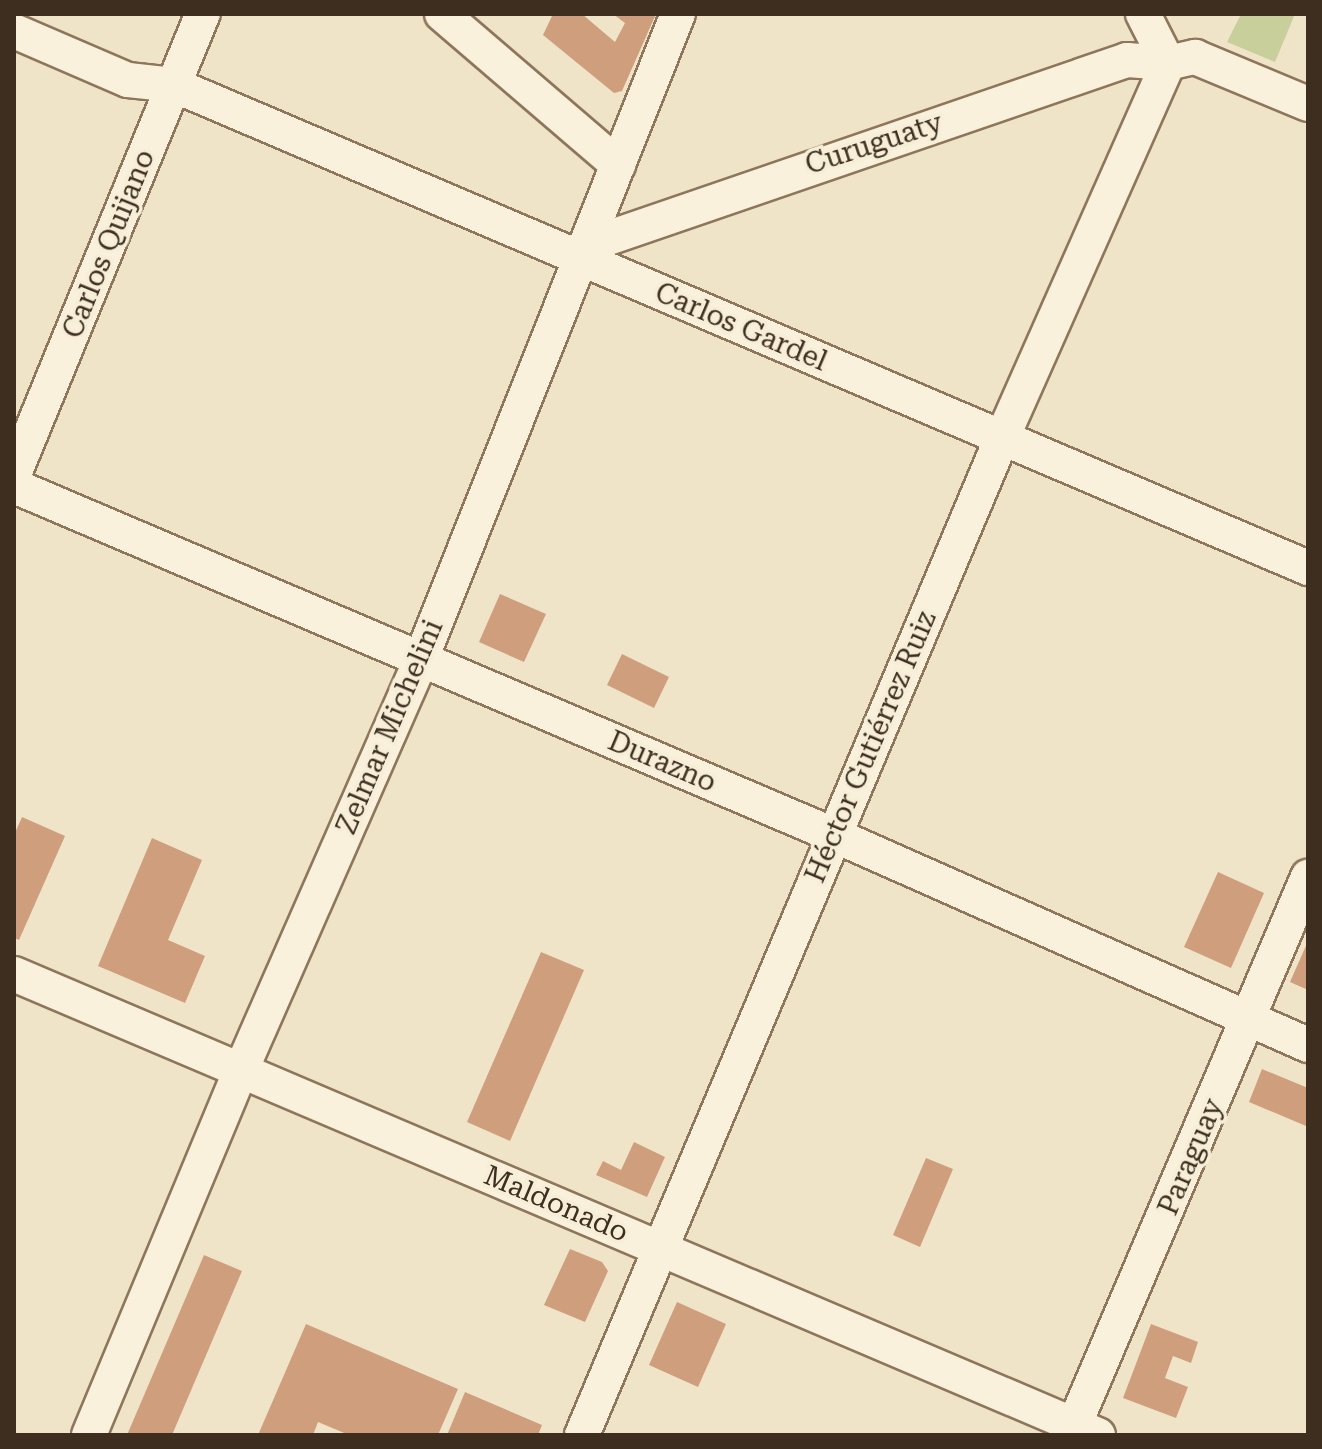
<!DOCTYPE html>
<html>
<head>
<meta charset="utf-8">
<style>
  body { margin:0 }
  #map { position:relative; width:1322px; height:1449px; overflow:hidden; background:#f0e4c8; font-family:"Roboto Serif",serif }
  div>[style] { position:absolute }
  .green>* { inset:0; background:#c9cf9b }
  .building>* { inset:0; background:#cf9f7d }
  .roads { filter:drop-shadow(2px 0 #8d765c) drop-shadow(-2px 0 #8d765c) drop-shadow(0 2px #8d765c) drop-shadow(0 -2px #8d765c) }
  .minor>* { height:34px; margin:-17px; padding:0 17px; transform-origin:17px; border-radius:17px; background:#faf1dc }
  span { translate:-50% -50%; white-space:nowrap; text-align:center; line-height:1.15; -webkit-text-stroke:7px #f7eed8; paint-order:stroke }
  .street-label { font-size:28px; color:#3d2e20 }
  .frame { position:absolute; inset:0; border:16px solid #3d2e20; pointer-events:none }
</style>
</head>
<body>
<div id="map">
  <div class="green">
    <div style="clip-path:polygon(1241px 14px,1295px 14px,1275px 62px,1227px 42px)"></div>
  </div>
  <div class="building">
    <div style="clip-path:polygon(553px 14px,582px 14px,615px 42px,625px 23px,613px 14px,656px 14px,622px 91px,614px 93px,543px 35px)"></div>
    <div style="clip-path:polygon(500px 594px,546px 614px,524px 662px,479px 642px)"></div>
    <div style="clip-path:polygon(622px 654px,669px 677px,654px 708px,607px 685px)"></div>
    <div style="clip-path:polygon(22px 817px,65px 836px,19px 940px,14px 938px,14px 835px)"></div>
    <div style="clip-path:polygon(152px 838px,202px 860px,168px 940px,205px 956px,185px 1003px,98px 966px)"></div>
    <div style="clip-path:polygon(1218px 872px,1264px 893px,1231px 968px,1184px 947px)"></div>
    <div style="clip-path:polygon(1308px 941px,1308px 990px,1290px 982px)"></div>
    <div style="clip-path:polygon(541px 952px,584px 970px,510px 1141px,467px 1122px)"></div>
    <div style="clip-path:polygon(1262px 1069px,1308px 1088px,1306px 1126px,1249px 1102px)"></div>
    <div style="clip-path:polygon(634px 1142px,665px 1157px,647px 1197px,596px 1175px,603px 1161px,621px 1170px)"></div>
    <div style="clip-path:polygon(926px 1158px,953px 1169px,920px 1247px,893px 1235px)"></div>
    <div style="clip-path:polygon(570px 1249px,602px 1262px,608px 1271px,585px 1322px,544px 1305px)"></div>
    <div style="clip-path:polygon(204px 1255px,242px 1271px,172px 1435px,127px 1435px)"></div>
    <div style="clip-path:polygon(677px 1302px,726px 1324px,698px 1387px,649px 1365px)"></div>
    <div style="clip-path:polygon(306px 1324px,458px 1389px,438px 1435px,349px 1435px,318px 1422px,313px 1435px,258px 1435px)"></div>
    <div style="clip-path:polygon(1151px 1324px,1198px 1342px,1191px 1363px,1173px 1356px,1165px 1378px,1188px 1387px,1176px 1418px,1123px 1398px)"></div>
    <div style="clip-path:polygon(465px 1392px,542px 1425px,538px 1435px,447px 1435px)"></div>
  </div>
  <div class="roads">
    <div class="minor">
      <div style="left:442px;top:14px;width:232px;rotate:40.6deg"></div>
      <div style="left:1143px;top:14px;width:55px;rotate:63deg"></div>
      <div style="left:14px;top:31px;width:124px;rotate:23.3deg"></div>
      <div style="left:128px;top:80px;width:46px;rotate:6.2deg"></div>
      <div style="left:174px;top:85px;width:1233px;rotate:23.07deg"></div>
      <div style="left:1168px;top:63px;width:28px;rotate:-13deg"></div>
      <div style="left:1195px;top:57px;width:122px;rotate:22.6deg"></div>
      <div style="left:585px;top:246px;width:573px;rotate:-18.94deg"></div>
      <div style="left:1127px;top:60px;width:41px;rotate:4.2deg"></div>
      <div style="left:14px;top:474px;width:497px;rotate:-67.7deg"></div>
      <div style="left:14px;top:486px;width:891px;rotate:23.06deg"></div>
      <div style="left:834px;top:835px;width:518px;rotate:23.9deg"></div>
      <div style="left:14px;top:974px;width:1178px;rotate:23.04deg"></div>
      <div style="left:89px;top:1435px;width:395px;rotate:-67.4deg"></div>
      <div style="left:241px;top:1070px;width:449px;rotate:-66.3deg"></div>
      <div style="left:421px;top:659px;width:694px;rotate:-68.28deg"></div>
      <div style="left:582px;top:1435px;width:1082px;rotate:-67.16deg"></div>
      <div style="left:1002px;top:438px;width:410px;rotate:-66.1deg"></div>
      <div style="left:1070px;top:1435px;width:607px;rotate:-66.9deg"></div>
    </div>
  </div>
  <div class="street-label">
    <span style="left:874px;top:144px;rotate:-18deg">Curuguaty</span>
    <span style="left:109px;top:244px;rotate:-68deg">Carlos Quijano</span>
    <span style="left:741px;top:327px;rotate:23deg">Carlos Gardel</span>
    <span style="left:390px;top:727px;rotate:-67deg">Zelmar Michelini</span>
    <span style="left:871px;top:747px;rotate:-67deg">Héctor Gutiérrez Ruiz</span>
    <span style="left:662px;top:762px;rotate:23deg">Durazno</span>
    <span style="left:1191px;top:1157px;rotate:-67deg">Paraguay</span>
    <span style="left:556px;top:1204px;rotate:23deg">Maldonado</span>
  </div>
  <div class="frame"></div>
</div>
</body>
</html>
